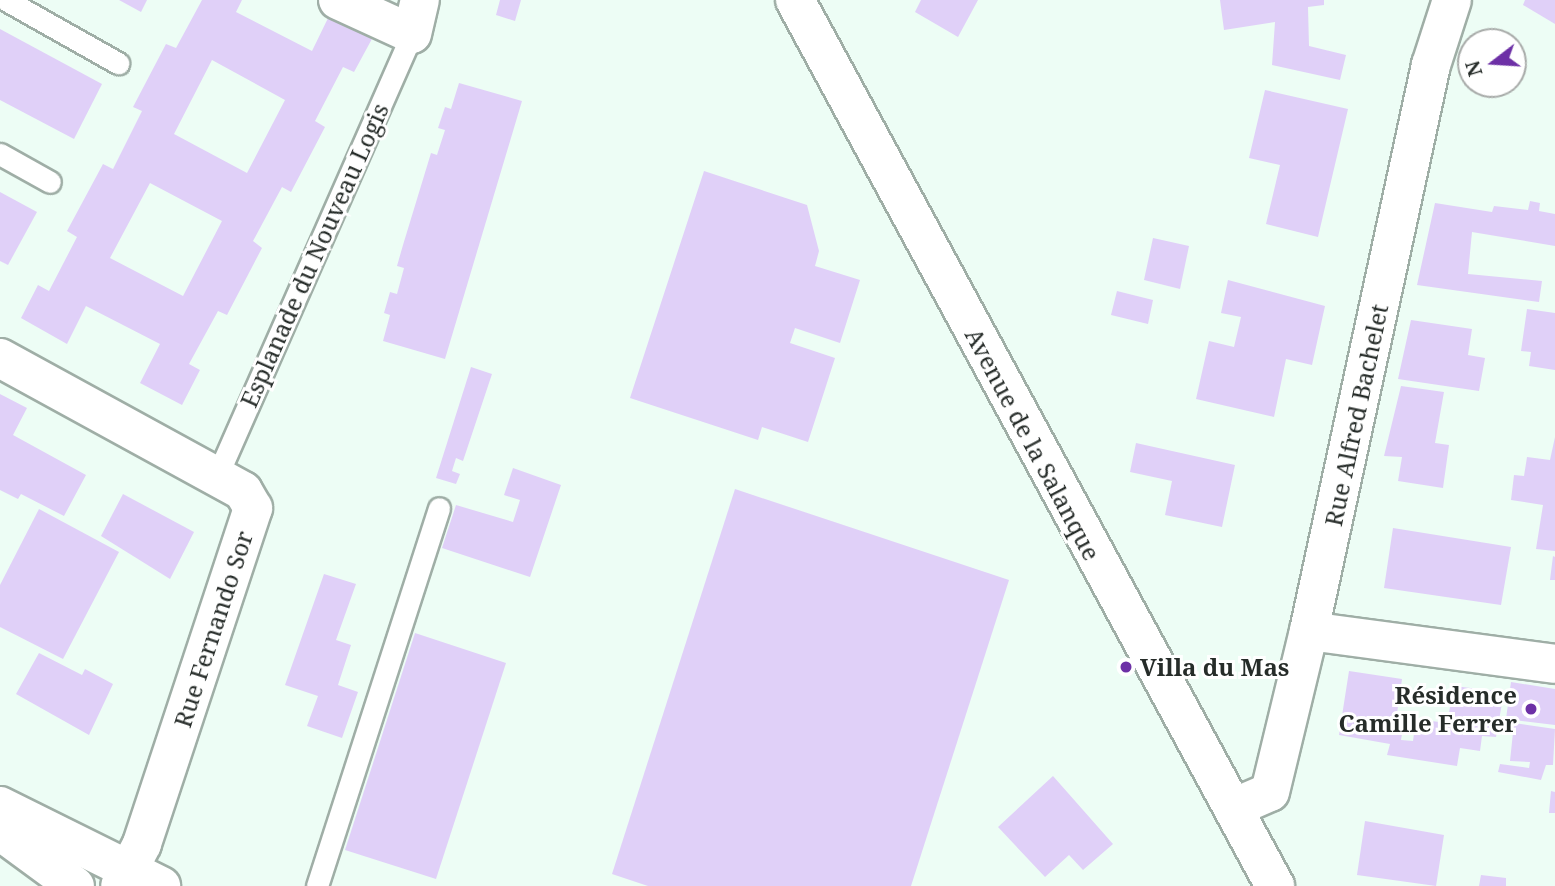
<!DOCTYPE html>
<html>
<head>
<meta charset="utf-8">
<style>
  body { margin:0 }
  #map { position:relative; width:1555px; height:886px; overflow:hidden; background:#edfdf5; font-family:"Noto Serif",serif }
  div>[style] { position:absolute }
  .building>* { inset:0; background:#e0d0f8 }
  .roads { filter:drop-shadow(2px 0 #9faea6) drop-shadow(-2px 0 #9faea6) drop-shadow(0 2px #9faea6) drop-shadow(0 -2px #9faea6) }
  .lane>* { height:21px; margin:-10.5px; padding:0 10.5px; transform-origin:10.5px; border-radius:10.5px; background:#fff }
  .street>* { height:38px; margin:-19px; padding:0 19px; transform-origin:19px; border-radius:19px; background:#fff }
  .secondary>* { height:38px; margin:-19px; padding:0 19px; transform-origin:19px; border-radius:19px; background:#fff }
  .dots>* { width:19px; height:19px; translate:-50% -50%; box-sizing:border-box; border:4px solid #fff; border-radius:50% }
  span { translate:-50% -50%; white-space:nowrap; text-align:center; line-height:1.15; -webkit-text-stroke:6px #fff; paint-order:stroke }
  .street-label { font-size:24px; color:#262c29 }
  .poi-label { font-size:24px; color:#262c29; font-weight:700 }
  .left { translate:0 -50%; text-align:left }
  .right { translate:-100% -50%; text-align:right }
  .north { position:absolute; left:1457px; top:28px; width:70px; height:70px; box-sizing:border-box; background:#fff; border:2px solid #a8aba9; border-radius:50%; rotate:253deg; font-size:19px; font-weight:700; line-height:28px; text-align:center; color:#262c29 }
  .north::after { content:''; display:block; margin:auto; width:24px; height:32px; background:#6d30a6; clip-path:polygon(50% 0,100% 100%,50% 72%,0 100%) }
</style>
</head>
<body>
<div id="map">
  <div class="building">
    <div style="clip-path:polygon(119px 0,147px 0,141px 12px)"></div>
    <div style="clip-path:polygon(evenodd,202px 0,242px 0,236px 12px,312px 51px,330px 14px,373px 37px,354px 72px,343px 67px,315px 121px,325px 127px,291px 192px,282px 187px,253px 241px,262px 248px,227px 315px,218px 311px,189px 364px,200px 370px,182px 405px,140px 383px,160px 344px,86px 306px,67px 344px,21px 318px,38px 285px,49px 291px,77px 237px,67px 231px,103px 164px,113px 169px,142px 111px,133px 107px,166px 44px,176px 48px,202px 0,212px 60px,285px 100px,247px 173px,174px 134px,212px 60px,202px 0,150px 183px,222px 221px,183px 296px,110px 258px,150px 183px)"></div>
    <div style="clip-path:polygon(500px 0,521px 0,515px 21px,496px 15px)"></div>
    <div style="clip-path:polygon(921px 0,978px 0,958px 37px,915px 12px)"></div>
    <div style="clip-path:polygon(1220px 0,1324px 0,1324px 5px,1308px 7px,1309px 46px,1346px 55px,1340px 80px,1272px 65px,1275px 22px,1224px 30px)"></div>
    <div style="clip-path:polygon(1525px 0,1555px 0,1555px 24px,1523px 5px)"></div>
    <div style="clip-path:polygon(0 29px,102px 84px,74px 139px,0 100px)"></div>
    <div style="clip-path:polygon(459px 83px,522px 101px,445px 359px,383px 341px,390px 315px,384px 313px,390px 292px,397px 294px,404px 268px,397px 266px,403px 245px,431px 153px,437px 155px,445px 130px,438px 128px,445px 107px,451px 109px)"></div>
    <div style="clip-path:polygon(1265px 90px,1348px 109px,1318px 237px,1266px 224px,1280px 165px,1249px 158px)"></div>
    <div style="clip-path:polygon(704px 171px,807px 205px,819px 251px,815px 266px,860px 280px,840px 343px,795px 328px,790px 343px,835px 358px,808px 442px,762px 427px,758px 440px,630px 398px)"></div>
    <div style="clip-path:polygon(0 192px,37px 212px,8px 265px,0 261px)"></div>
    <div style="clip-path:polygon(1530px 201px,1540px 203px,1539px 211px,1555px 214px,1555px 246px,1472px 232px,1468px 274px,1542px 281px,1539px 302px,1417px 285px,1435px 203px,1492px 212px,1494px 206px,1528px 210px)"></div>
    <div style="clip-path:polygon(1153px 238px,1189px 246px,1180px 289px,1144px 280px)"></div>
    <div style="clip-path:polygon(1228px 280px,1325px 306px,1312px 365px,1286px 359px,1274px 417px,1196px 399px,1209px 341px,1234px 347px,1241px 317px,1221px 313px)"></div>
    <div style="clip-path:polygon(1117px 291px,1153px 300px,1148px 324px,1111px 315px)"></div>
    <div style="clip-path:polygon(1527px 309px,1555px 313px,1555px 370px,1529px 366px,1531px 352px,1521px 351px)"></div>
    <div style="clip-path:polygon(1411px 320px,1472px 329px,1468px 355px,1485px 358px,1479px 391px,1398px 379px)"></div>
    <div style="clip-path:polygon(471px 367px,492px 374px,463px 461px,456px 458px,452px 471px,460px 474px,456px 484px,436px 478px)"></div>
    <div style="clip-path:polygon(1401px 386px,1444px 392px,1435px 443px,1449px 445px,1443px 488px,1398px 481px,1402px 457px,1384px 456px)"></div>
    <div style="clip-path:polygon(0 394px,27px 408px,13px 435px,86px 475px,64px 516px,21px 494px,18px 499px,0 490px)"></div>
    <div style="clip-path:polygon(1555px 437px,1555px 551px,1536px 549px,1543px 505px,1511px 500px,1514px 475px,1524px 476px,1527px 457px,1550px 460px)"></div>
    <div style="clip-path:polygon(1136px 443px,1235px 465px,1222px 527px,1165px 515px,1172px 481px,1130px 472px)"></div>
    <div style="clip-path:polygon(513px 468px,561px 485px,530px 577px,442px 548px,456px 505px,513px 522px,520px 500px,504px 495px)"></div>
    <div style="clip-path:polygon(735px 489px,1009px 580px,911px 886px,648px 886px,612px 874px)"></div>
    <div style="clip-path:polygon(123px 494px,194px 532px,170px 579px,101px 536px)"></div>
    <div style="clip-path:polygon(39px 509px,119px 552px,63px 659px,0 627px,0 585px)"></div>
    <div style="clip-path:polygon(1393px 528px,1511px 547px,1501px 605px,1384px 588px)"></div>
    <div style="clip-path:polygon(1553px 556px,1555px 557px,1555px 580px,1550px 580px)"></div>
    <div style="clip-path:polygon(324px 574px,356px 584px,336px 640px,351px 645px,338px 685px,358px 692px,342px 738px,307px 726px,318px 696px,285px 685px)"></div>
    <div style="clip-path:polygon(415px 633px,506px 663px,436px 879px,345px 850px)"></div>
    <div style="clip-path:polygon(39px 653px,82px 675px,85px 669px,113px 684px,89px 735px,16px 694px)"></div>
    <div style="clip-path:polygon(1349px 671px,1402px 679px,1396px 720px,1404px 721px,1401px 740px,1413px 741px,1416px 719px,1447px 723px,1454px 686px,1504px 692px,1496px 737px,1482px 736px,1480px 751px,1460px 748px,1457px 766px,1387px 755px,1390px 744px,1339px 735px)"></div>
    <div style="clip-path:polygon(1511px 682px,1555px 689px,1555px 725px,1506px 719px)"></div>
    <div style="clip-path:polygon(1514px 723px,1555px 729px,1553px 765px,1546px 765px,1541px 780px,1498px 772px,1500px 764px,1529px 768px,1530px 762px,1510px 761px)"></div>
    <div style="clip-path:polygon(1053px 776px,1113px 844px,1083px 870px,1069px 855px,1045px 877px,998px 827px)"></div>
    <div style="clip-path:polygon(1551px 791px,1555px 792px,1555px 813px,1549px 813px)"></div>
    <div style="clip-path:polygon(1365px 821px,1444px 835px,1436px 886px,1357px 875px)"></div>
    <div style="clip-path:polygon(1481px 875px,1506px 878px,1506px 886px,1479px 886px)"></div>
  </div>
  <div class="roads">
    <div class="lane">
      <div style="left:6px;top:0;width:129px;rotate:29.4deg"></div>
      <div style="left:0;top:154px;width:57px;rotate:29.2deg"></div>
      <div style="left:217px;top:476px;width:483px;rotate:-66.2deg"></div>
      <div style="left:317px;top:886px;width:397px;rotate:-72.1deg"></div>
    </div>
    <div class="street">
      <div style="left:338px;top:0;width:81px;rotate:24.7deg"></div>
      <div style="left:412px;top:34px;width:35px;rotate:-77deg"></div>
      <div style="left:0;top:358px;width:277px;rotate:28.7deg"></div>
      <div style="left:243px;top:491px;width:20px;rotate:60deg"></div>
      <div style="left:253px;top:508px;width:354px;rotate:108.3deg"></div>
      <div style="left:142px;top:844px;width:47px;rotate:117.6deg"></div>
      <div style="left:1309px;top:631px;width:248px;rotate:7.6deg"></div>
      <div style="left:1233px;top:808px;width:40px;rotate:-23.4deg"></div>
      <div style="left:1270px;top:792px;width:166px;rotate:-76.4deg"></div>
      <div style="left:1309px;top:631px;width:579px;rotate:-77.84deg"></div>
      <div style="left:1431px;top:65px;width:68px;rotate:-72.1deg"></div>
    </div>
    <div class="secondary">
      <div style="left:795px;top:0;width:1008px;rotate:61.55deg"></div>
      <div style="left:0;top:806px;width:180px;rotate:26.4deg"></div>
      <div style="left:0;top:831px;width:93px;rotate:36.3deg"></div>
    </div>
  </div>
  <div class="dots">
    <div style="left:1126px;top:667px;background:#6d30a6"></div>
    <div style="left:1531px;top:709px;background:#6d30a6"></div>
  </div>
  <div class="street-label">
    <span style="left:314px;top:255px;rotate:-66deg">Esplanade du Nouveau Logis</span>
    <span style="left:1356px;top:415px;rotate:-78deg">Rue Alfred Bachelet</span>
    <span style="left:1033px;top:444px;rotate:62deg">Avenue de la Salanque</span>
    <span style="left:213px;top:629px;rotate:-72deg">Rue Fernando Sor</span>
  </div>
  <div class="poi-label">
    <span class="left" style="left:1140px;top:667px">Villa du Mas</span>
    <span class="right" style="left:1517px;top:709px">Résidence<br>Camille Ferrer</span>
  </div>
  <div class="north">N</div>
</div>
</body>
</html>
